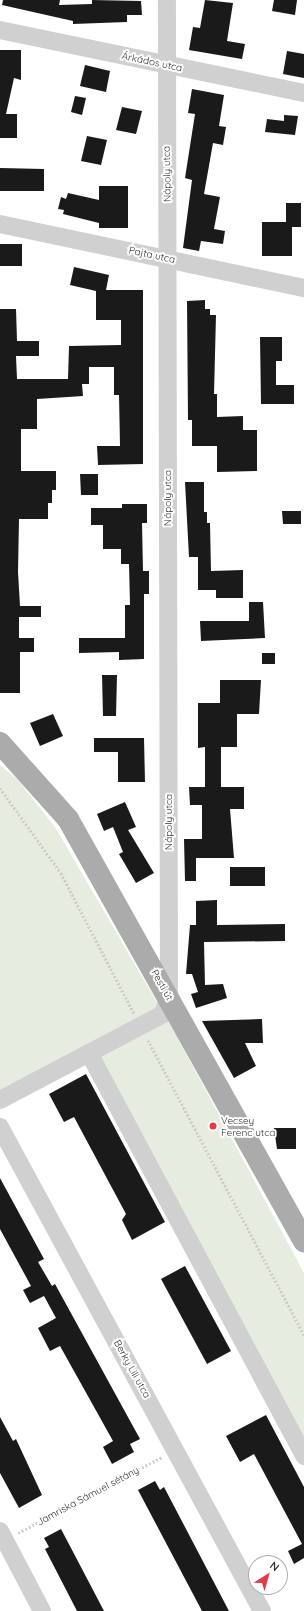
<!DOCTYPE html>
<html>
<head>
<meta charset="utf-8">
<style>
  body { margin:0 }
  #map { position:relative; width:304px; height:1611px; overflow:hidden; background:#fff; font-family:Quicksand,sans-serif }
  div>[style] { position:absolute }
  .green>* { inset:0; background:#e6ecdf }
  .building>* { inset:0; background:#1a1a1a }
  .path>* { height:2.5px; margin-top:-1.25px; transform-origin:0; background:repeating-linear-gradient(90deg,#cdcdcd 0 2px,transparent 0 4px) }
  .minor>* { height:18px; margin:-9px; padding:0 9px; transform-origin:9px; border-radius:9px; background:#d0d0d0 }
  .major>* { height:22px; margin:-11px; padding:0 11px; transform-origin:11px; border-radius:11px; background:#ababab }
  .dots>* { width:11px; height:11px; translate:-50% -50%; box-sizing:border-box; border:2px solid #fff; border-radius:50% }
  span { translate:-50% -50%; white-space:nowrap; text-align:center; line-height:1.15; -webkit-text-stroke:4px #fff; paint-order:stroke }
  .street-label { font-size:10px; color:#333 }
  .poi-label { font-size:10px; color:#333 }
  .left { translate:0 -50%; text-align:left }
  .north { position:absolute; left:248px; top:1555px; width:40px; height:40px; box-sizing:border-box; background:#fff; border:1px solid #adadad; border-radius:50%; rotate:37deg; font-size:11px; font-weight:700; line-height:16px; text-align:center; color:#333 }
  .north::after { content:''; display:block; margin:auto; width:14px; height:18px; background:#e63946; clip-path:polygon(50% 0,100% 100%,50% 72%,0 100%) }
</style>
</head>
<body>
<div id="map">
  <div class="green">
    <div style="clip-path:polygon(0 765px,18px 780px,55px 827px,176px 1035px,304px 1273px,304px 1456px,89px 1054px,0 1100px)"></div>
  </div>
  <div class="building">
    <div style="clip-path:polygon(3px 0,60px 0,59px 5px,92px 4px,92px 0,141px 1px,142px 15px,127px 15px,127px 22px,73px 24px,73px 21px,2px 5px)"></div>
    <div style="clip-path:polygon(205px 0,233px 3px,227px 41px,245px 44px,242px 59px,189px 50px,193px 27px,200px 28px)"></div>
    <div style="clip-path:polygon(274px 0,297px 0,295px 15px,272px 11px)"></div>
    <div style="clip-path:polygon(0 50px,21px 50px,21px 80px,14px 78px,6px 114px,17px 114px,17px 138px,0 138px)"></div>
    <div style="clip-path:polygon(287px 51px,304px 54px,304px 78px,283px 74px)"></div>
    <div style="clip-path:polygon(85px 65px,110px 71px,106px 92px,80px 86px)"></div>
    <div style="clip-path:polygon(192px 89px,224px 95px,219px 126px,226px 127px,223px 145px,213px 143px,204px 194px,220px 197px,214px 229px,225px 231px,223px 244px,201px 241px,199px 251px,183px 248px,192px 180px,185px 178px,195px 114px,188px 113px)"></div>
    <div style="clip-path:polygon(75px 96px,86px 98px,82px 115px,71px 112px)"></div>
    <div style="clip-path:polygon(122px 107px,142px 111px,136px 134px,116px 130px)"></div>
    <div style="clip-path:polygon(284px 115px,298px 116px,295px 135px,265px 132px,267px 119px,284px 121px)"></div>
    <div style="clip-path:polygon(87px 136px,107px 140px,101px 165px,81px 161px)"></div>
    <div style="clip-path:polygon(0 168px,44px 169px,44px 191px,0 191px)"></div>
    <div style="clip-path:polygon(99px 186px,128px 186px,128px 228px,99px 228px,99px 223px,63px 214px,64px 210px,58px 209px,61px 197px,66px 199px,68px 193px,99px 200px)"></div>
    <div style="clip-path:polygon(286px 203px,301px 203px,301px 227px,292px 227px,292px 256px,262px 256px,262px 222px,286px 222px)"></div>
    <div style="clip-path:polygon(0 244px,22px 244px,22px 266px,0 266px)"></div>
    <div style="clip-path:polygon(74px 267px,109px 275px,106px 290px,143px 290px,143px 464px,98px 465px,97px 446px,120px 446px,119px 395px,114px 395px,114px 367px,89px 367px,89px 384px,82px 384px,83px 396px,37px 399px,37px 429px,21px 429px,21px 471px,56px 471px,56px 490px,52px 490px,52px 503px,48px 503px,48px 519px,19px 519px,18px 572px,20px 606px,41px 606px,41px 617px,19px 617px,19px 638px,34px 638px,34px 652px,20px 652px,20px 693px,0 693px,0 309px,16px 309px,17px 341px,39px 341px,39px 356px,16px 356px,17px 379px,68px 379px,69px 346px,121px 345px,121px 320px,96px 320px,96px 291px,70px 285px)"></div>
    <div style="clip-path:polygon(205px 300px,205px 309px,210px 309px,210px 315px,216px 315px,214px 394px,217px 394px,217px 417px,243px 416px,243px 430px,257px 430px,257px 471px,217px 472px,217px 446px,192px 446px,192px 420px,188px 420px,187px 301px)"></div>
    <div style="clip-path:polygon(260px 337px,282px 337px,282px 361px,276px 361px,276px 385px,294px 385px,294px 404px,261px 404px)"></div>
    <div style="clip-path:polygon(80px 474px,98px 474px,98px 495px,81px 495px)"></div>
    <div style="clip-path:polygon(185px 482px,204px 482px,204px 512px,207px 512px,207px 523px,210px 523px,211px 571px,243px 570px,243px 598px,216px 598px,216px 590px,198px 590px,198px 557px,189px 557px)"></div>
    <div style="clip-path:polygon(122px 504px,147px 504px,147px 523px,142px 523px,143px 571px,149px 571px,149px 594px,144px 594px,144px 659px,119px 660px,119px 652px,79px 653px,79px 638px,125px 638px,125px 605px,130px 605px,129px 564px,121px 564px,121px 549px,103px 549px,103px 525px,91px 525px,91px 508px,122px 508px)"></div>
    <div style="clip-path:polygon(282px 511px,301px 511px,301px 524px,283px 524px)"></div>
    <div style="clip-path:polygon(249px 602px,263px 602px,265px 638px,201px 641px,200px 621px,249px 621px)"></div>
    <div style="clip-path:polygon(262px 653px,275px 653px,275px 664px,262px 664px)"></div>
    <div style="clip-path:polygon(102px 675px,117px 675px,116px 716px,103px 716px)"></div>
    <div style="clip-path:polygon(220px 680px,261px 680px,259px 714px,237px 714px,237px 747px,221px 747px,221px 787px,244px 787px,244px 809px,230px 809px,234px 858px,196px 858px,196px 881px,185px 881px,184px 839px,202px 839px,202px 805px,190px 805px,189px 787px,205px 787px,205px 747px,198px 748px,198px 703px,220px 703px)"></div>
    <div style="clip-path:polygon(53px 714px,63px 736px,40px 746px,30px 723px)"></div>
    <div style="clip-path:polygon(94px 738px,144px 738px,145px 782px,118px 782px,118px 752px,94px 752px)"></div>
    <div style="clip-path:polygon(125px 802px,136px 827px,128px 830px,154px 873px,136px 883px,119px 854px,123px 852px,113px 827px,104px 831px,97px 814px)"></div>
    <div style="clip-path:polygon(230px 867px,265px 867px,265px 886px,230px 886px)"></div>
    <div style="clip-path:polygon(217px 900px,217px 925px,285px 924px,285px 941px,204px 942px,205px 985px,223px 984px,227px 998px,196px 1008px,191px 994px,198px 992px,192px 974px,186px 974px,190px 925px,196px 925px,196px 901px)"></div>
    <div style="clip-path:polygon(262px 1019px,263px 1043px,245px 1043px,256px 1066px,234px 1078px,202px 1021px)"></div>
    <div style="clip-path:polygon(86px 1074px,165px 1222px,132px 1240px,122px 1220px,126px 1214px,74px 1117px,64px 1122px,49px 1094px)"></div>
    <div style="clip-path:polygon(274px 1128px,296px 1128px,296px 1149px,277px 1149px)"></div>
    <div style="clip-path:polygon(0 1178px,44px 1259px,38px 1262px,52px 1286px,55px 1284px,140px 1439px,130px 1444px,134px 1452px,112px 1464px,103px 1447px,113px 1441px,60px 1346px,50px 1351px,38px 1328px,56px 1318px,44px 1296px,30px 1303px,23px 1290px,31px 1286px,0 1229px)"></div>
    <div style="clip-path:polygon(185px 1266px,231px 1351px,207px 1364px,161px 1279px)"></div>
    <div style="clip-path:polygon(266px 1415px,304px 1487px,304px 1558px,294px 1564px,288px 1551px,302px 1544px,254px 1454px,240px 1462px,226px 1436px)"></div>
    <div style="clip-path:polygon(0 1417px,13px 1441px,16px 1439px,42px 1495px,19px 1508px,0 1473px)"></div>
    <div style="clip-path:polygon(155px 1481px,160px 1490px,164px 1487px,229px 1611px,202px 1611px,138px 1490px)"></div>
    <div style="clip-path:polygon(61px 1529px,71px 1548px,104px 1611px,77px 1611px,45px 1549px,49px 1547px,44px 1538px)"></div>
  </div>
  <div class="path">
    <div style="left:0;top:788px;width:105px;rotate:54.3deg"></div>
    <div style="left:61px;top:873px;width:158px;rotate:62.5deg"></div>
    <div style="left:148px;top:1040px;width:334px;rotate:62.1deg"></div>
    <div style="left:18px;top:1533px;width:163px;rotate:-27.8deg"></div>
  </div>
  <div class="minor">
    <div style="left:0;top:30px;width:310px;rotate:11.7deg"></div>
    <div style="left:0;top:224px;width:311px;rotate:11.9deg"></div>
    <div style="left:89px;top:1053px;width:457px;rotate:61.9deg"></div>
    <div style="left:0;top:1100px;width:184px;rotate:-27.8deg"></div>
    <div style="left:163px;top:1014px;width:19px;rotate:-72deg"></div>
    <div style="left:169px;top:996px;width:996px;rotate:-90.12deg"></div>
    <div style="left:0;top:1127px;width:550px;rotate:61.57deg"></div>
    <div style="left:0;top:1531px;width:90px;rotate:62.3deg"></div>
  </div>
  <div class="major">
    <div style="left:0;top:743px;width:102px;rotate:48.2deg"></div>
    <div style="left:68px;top:819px;width:484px;rotate:60.8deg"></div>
  </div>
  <div class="dots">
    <div style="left:213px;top:1126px;background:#e63946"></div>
  </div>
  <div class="street-label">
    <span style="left:152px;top:62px;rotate:12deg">Árkádos utca</span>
    <span style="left:167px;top:174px;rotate:-91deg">Nápoly utca</span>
    <span style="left:152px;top:255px;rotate:12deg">Pajta utca</span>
    <span style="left:168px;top:498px;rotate:-90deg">Nápoly utca</span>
    <span style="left:169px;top:822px;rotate:-90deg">Nápoly utca</span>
    <span style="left:162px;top:985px;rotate:61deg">Pesti út</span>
    <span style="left:132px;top:1369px;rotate:61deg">Berky Lili utca</span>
    <span style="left:88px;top:1496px;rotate:-28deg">Jamriska Sámuel sétány</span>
  </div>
  <div class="poi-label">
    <span class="left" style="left:221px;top:1126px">Vecsey<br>Ferenc utca</span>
  </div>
  <div class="north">N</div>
</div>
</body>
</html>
